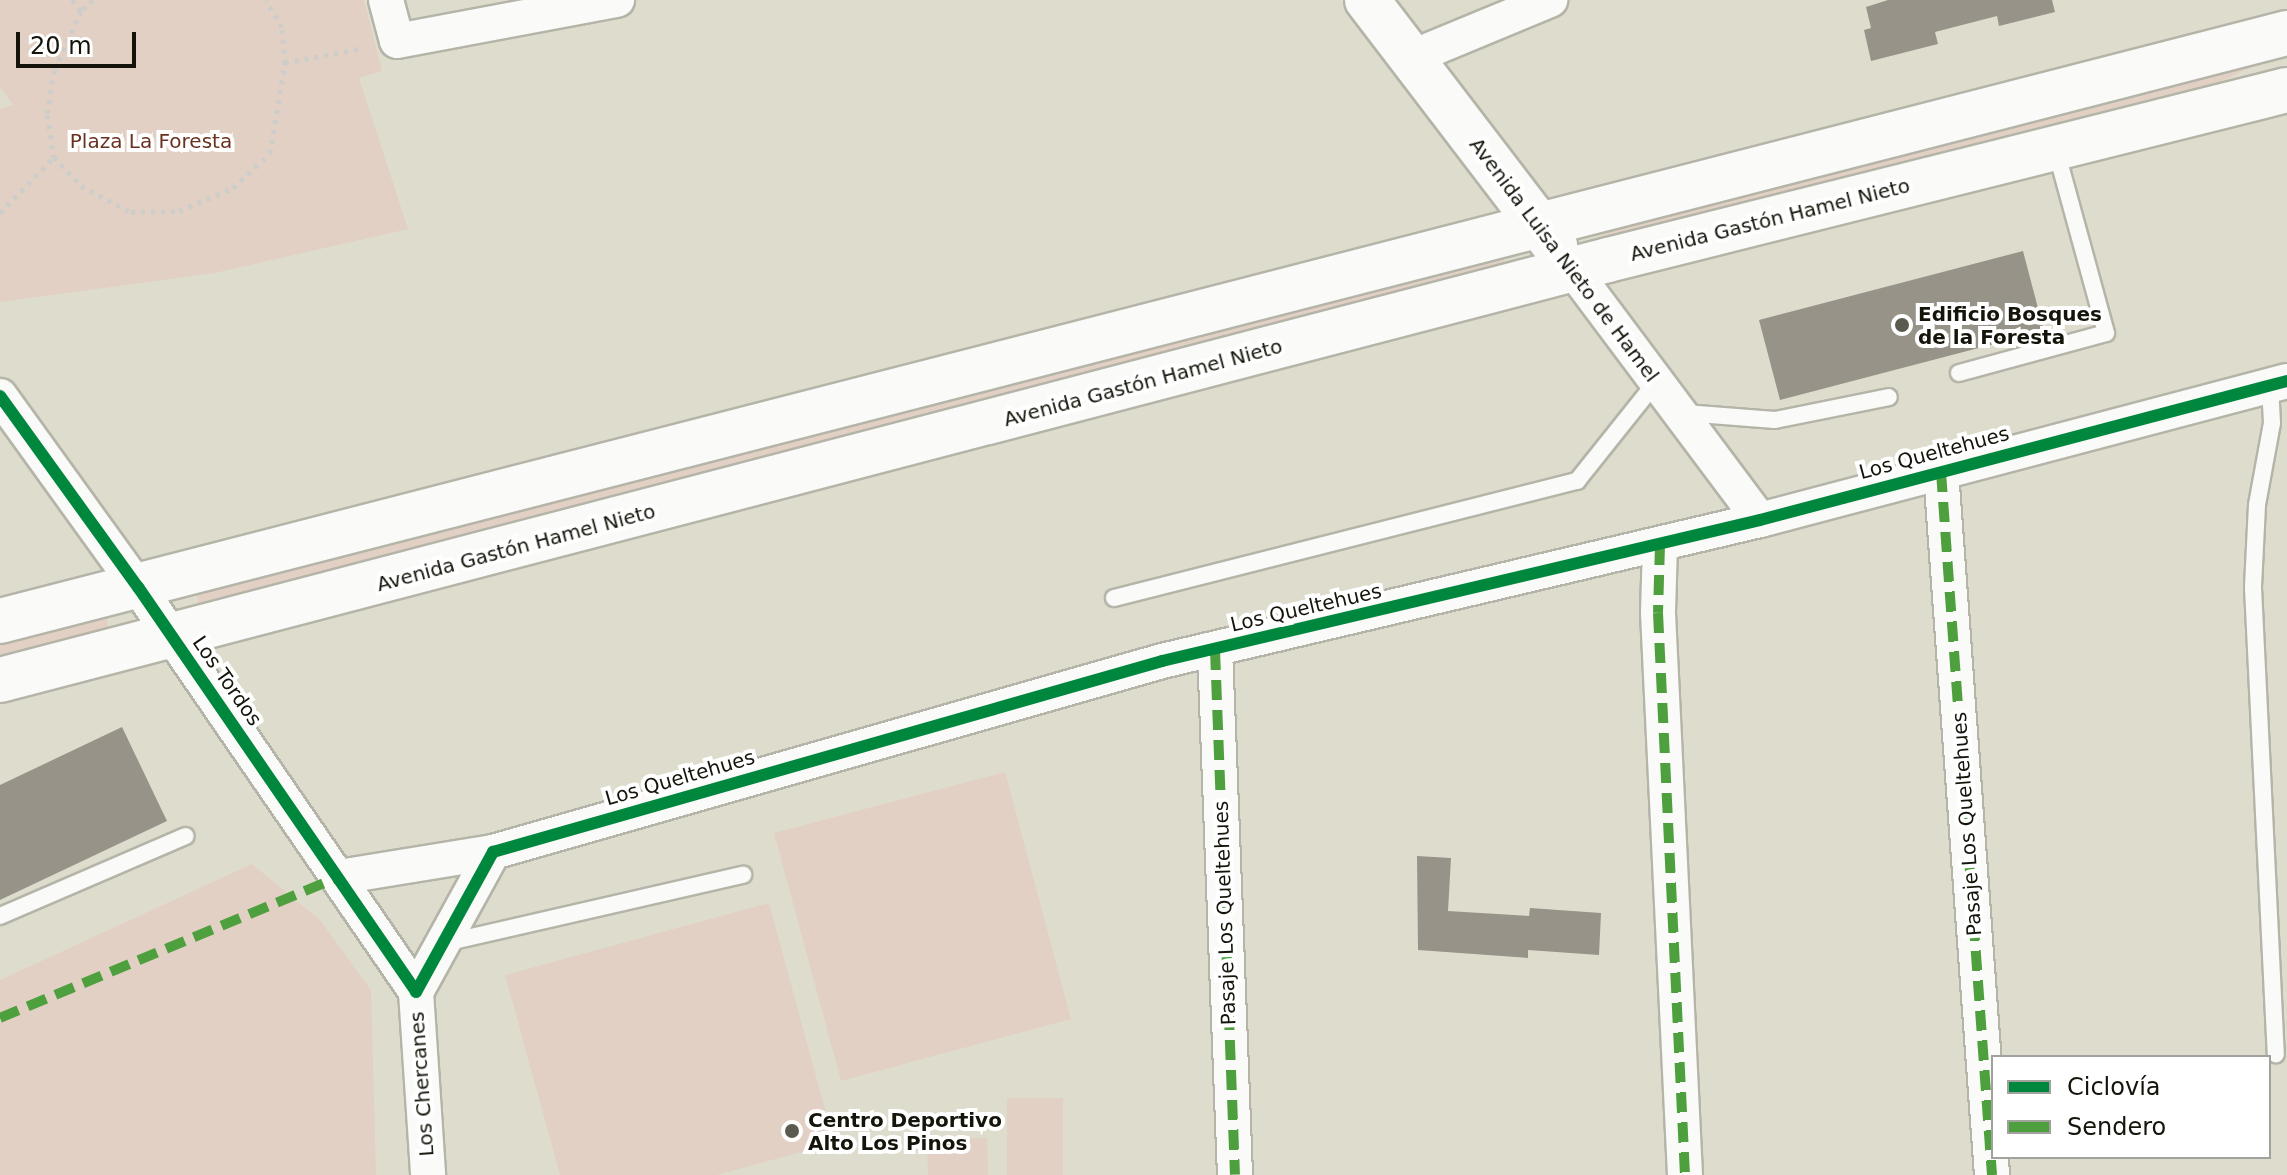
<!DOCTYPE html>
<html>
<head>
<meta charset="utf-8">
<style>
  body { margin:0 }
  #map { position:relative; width:2287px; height:1175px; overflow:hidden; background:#deddcd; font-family:"DejaVu Sans",sans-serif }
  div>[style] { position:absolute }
  .green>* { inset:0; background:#e2d0c4 }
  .building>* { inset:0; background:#979388 }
  .path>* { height:5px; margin-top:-2.5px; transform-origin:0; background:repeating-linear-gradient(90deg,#cdcdc9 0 4px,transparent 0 10px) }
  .roads { filter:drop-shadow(2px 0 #b4b4a8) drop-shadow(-2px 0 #b4b4a8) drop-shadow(0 2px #b4b4a8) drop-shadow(0 -2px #b4b4a8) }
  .lane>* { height:16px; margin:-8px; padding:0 8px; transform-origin:8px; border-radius:8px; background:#fafaf8 }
  .street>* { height:34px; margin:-17px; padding:0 17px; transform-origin:17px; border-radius:17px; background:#fafaf8 }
  .secondary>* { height:44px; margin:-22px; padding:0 22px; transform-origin:22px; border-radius:22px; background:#fafaf8 }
  .quiet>* { height:10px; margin-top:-5px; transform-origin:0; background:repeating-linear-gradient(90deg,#4ea03e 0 20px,transparent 0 30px) }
  .cycleway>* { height:12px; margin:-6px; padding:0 6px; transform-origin:6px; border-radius:6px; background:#00873e }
  .dots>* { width:22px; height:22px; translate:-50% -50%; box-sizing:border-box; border:4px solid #fff; border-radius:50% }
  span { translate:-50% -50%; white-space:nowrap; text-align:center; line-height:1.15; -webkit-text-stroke:8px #fff; paint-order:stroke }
  .park-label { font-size:20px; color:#693120 }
  .street-label { font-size:20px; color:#14140a }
  .poi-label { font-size:20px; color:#14140a; font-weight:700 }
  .left { translate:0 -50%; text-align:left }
  .legend { position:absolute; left:1991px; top:1055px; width:280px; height:104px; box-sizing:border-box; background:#fff; border:2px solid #a1a19d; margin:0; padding:10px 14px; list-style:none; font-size:24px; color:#14140a }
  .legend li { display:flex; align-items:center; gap:16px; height:40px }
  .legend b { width:40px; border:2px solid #a1a19d }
  .scale { position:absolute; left:16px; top:32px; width:120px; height:36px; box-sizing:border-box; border:4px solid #14140a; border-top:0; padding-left:10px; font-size:24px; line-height:28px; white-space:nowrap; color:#14140a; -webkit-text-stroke:6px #fff; paint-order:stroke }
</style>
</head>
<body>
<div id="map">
  <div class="green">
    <div style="clip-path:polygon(0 0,364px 0,382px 71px,359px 78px,408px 229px,215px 273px,0 302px,0 109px,13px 105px,0 87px)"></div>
    <div style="clip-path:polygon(2268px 59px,2186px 98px,1604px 240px,1601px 232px,1603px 225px)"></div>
    <div style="clip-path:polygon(1499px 252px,1508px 266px,198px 607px,197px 590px)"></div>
    <div style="clip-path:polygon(102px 612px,107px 617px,108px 633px,0 660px,0 638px)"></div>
    <div style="clip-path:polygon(1005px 772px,1071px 1019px,841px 1081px,774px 833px)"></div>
    <div style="clip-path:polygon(252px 864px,320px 920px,371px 990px,376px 1175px,0 1175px,0 980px)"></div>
    <div style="clip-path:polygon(769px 903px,834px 1143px,717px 1175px,560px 1175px,505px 975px)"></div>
    <div style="clip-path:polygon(1007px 1098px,1063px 1098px,1063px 1175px,1007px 1175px)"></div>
    <div style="clip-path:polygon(987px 1138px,988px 1175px,928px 1175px,927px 1139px)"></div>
  </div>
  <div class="building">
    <div style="clip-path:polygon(1888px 0,2052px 0,2055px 12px,1999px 26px,1997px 16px,1935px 32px,1938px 44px,1871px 61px,1864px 30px,1871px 28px,1866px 7px)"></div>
    <div style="clip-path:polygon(2023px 251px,2044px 331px,1780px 400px,1759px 320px)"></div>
    <div style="clip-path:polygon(122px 727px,167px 821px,0 900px,0 785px)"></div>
    <div style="clip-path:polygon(1417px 856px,1451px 858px,1448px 911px,1529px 916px,1530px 908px,1601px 913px,1599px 955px,1528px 950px,1528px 958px,1418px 950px)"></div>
  </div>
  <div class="path">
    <div style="left:72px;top:0;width:14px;rotate:51deg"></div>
    <div style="left:93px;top:0;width:16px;rotate:137deg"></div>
    <div style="left:81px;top:11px;width:65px;rotate:114.6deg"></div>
    <div style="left:54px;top:70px;width:46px;rotate:98.8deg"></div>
    <div style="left:47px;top:115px;width:43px;rotate:80.5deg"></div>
    <div style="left:54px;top:157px;width:40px;rotate:47deg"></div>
    <div style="left:81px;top:186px;width:56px;rotate:27.5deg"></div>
    <div style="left:131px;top:212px;width:48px;rotate:-1.2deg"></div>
    <div style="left:179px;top:211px;width:59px;rotate:-23.1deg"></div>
    <div style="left:233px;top:188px;width:51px;rotate:-43.4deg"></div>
    <div style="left:270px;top:153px;width:91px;rotate:-80.5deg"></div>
    <div style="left:285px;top:63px;width:36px;rotate:-95deg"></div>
    <div style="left:282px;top:27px;width:31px;rotate:-121deg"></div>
    <div style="left:285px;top:63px;width:78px;rotate:-11deg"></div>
    <div style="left:0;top:213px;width:78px;rotate:-46deg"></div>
  </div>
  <div class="roads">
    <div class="lane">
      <div style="left:1959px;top:373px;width:152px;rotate:-15.2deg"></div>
      <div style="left:2106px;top:333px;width:190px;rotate:-105.3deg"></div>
      <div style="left:2270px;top:385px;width:38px;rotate:87deg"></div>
      <div style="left:2272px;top:423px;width:83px;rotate:100.4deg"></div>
      <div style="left:2257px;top:505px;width:83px;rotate:92.8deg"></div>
      <div style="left:2253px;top:588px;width:467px;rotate:87.2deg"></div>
      <div style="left:1685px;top:413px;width:90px;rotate:4.4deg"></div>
      <div style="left:1775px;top:420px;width:116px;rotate:-11.4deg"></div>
      <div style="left:1114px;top:598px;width:478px;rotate:-14.2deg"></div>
      <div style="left:1577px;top:481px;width:127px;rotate:-51.4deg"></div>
      <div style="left:0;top:916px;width:202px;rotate:-23.3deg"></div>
      <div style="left:445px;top:943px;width:306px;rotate:-12.9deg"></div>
    </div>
    <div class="street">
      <div style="left:386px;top:0;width:42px;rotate:75deg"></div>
      <div style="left:397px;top:41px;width:224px;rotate:-10.6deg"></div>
      <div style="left:1410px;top:58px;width:152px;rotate:-22.5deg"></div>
      <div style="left:1573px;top:270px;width:312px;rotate:53.2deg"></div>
      <div style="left:0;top:396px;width:236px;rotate:54.2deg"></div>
      <div style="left:138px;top:587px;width:491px;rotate:55.5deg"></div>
      <div style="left:1941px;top:472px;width:705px;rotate:85.85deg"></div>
      <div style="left:1660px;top:545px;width:68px;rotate:91.7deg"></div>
      <div style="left:1658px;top:613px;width:563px;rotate:87.25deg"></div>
      <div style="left:1215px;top:650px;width:525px;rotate:87.82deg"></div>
      <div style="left:339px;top:877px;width:156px;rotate:-9.2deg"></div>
      <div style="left:416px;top:992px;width:160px;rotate:-61.2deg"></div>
      <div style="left:493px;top:852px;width:696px;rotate:-15.93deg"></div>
      <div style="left:1162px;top:661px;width:614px;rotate:-13.27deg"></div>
      <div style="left:1760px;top:520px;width:545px;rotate:-14.78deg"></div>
      <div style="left:416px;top:992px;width:183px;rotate:86.2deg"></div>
    </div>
    <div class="secondary">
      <div style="left:1367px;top:0;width:310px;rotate:52.6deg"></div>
      <div style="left:0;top:621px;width:2361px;rotate:-14.42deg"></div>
      <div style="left:0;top:680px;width:1662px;rotate:-14.64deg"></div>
      <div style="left:1608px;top:260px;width:700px;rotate:-14.06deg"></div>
    </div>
  </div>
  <div class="quiet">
    <div style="left:1941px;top:472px;width:705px;rotate:85.85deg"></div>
    <div style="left:1660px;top:545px;width:68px;rotate:91.7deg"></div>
    <div style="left:1658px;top:613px;width:563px;rotate:87.25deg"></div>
    <div style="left:1215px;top:650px;width:525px;rotate:87.82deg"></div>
    <div style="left:0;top:1018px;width:367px;rotate:-22.6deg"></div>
  </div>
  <div class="cycleway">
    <div style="left:0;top:396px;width:236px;rotate:54.2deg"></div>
    <div style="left:138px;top:587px;width:491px;rotate:55.5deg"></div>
    <div style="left:416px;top:992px;width:160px;rotate:-61.2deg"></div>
    <div style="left:493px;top:852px;width:696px;rotate:-15.93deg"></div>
    <div style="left:1162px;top:661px;width:614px;rotate:-13.27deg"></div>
    <div style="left:1760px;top:520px;width:545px;rotate:-14.78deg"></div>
  </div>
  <div class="dots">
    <div style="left:1902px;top:325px;background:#5b5a4e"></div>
    <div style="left:792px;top:1131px;background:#5b5a4e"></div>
  </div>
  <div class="park-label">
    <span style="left:151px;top:141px">Plaza La Foresta</span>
  </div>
  <div class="street-label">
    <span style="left:1770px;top:220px;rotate:-14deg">Avenida Gastón Hamel Nieto</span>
    <span style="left:1564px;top:260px;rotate:53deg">Avenida Luisa Nieto de Hamel</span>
    <span style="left:1143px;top:383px;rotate:-15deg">Avenida Gastón Hamel Nieto</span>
    <span style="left:1934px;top:453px;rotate:-15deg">Los Queltehues</span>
    <span style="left:516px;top:548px;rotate:-15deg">Avenida Gastón Hamel Nieto</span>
    <span style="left:1306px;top:608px;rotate:-13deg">Los Queltehues</span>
    <span style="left:227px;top:681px;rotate:55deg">Los Tordos</span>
    <span style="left:680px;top:778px;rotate:-16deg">Los Queltehues</span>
    <span style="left:1967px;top:824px;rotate:-94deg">Pasaje Los Queltehues</span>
    <span style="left:1225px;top:913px;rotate:-92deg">Pasaje Los Queltehues</span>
    <span style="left:422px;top:1084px;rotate:-94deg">Los Chercanes</span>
  </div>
  <div class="poi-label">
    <span class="left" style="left:1918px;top:326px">Edificio Bosques<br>de la Foresta</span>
    <span class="left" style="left:808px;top:1132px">Centro Deportivo<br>Alto Los Pinos</span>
  </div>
  <ul class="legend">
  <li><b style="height:10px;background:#00873e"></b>Ciclovía</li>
  <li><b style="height:10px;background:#4ea03e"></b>Sendero</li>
  </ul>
  <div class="scale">20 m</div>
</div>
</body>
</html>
